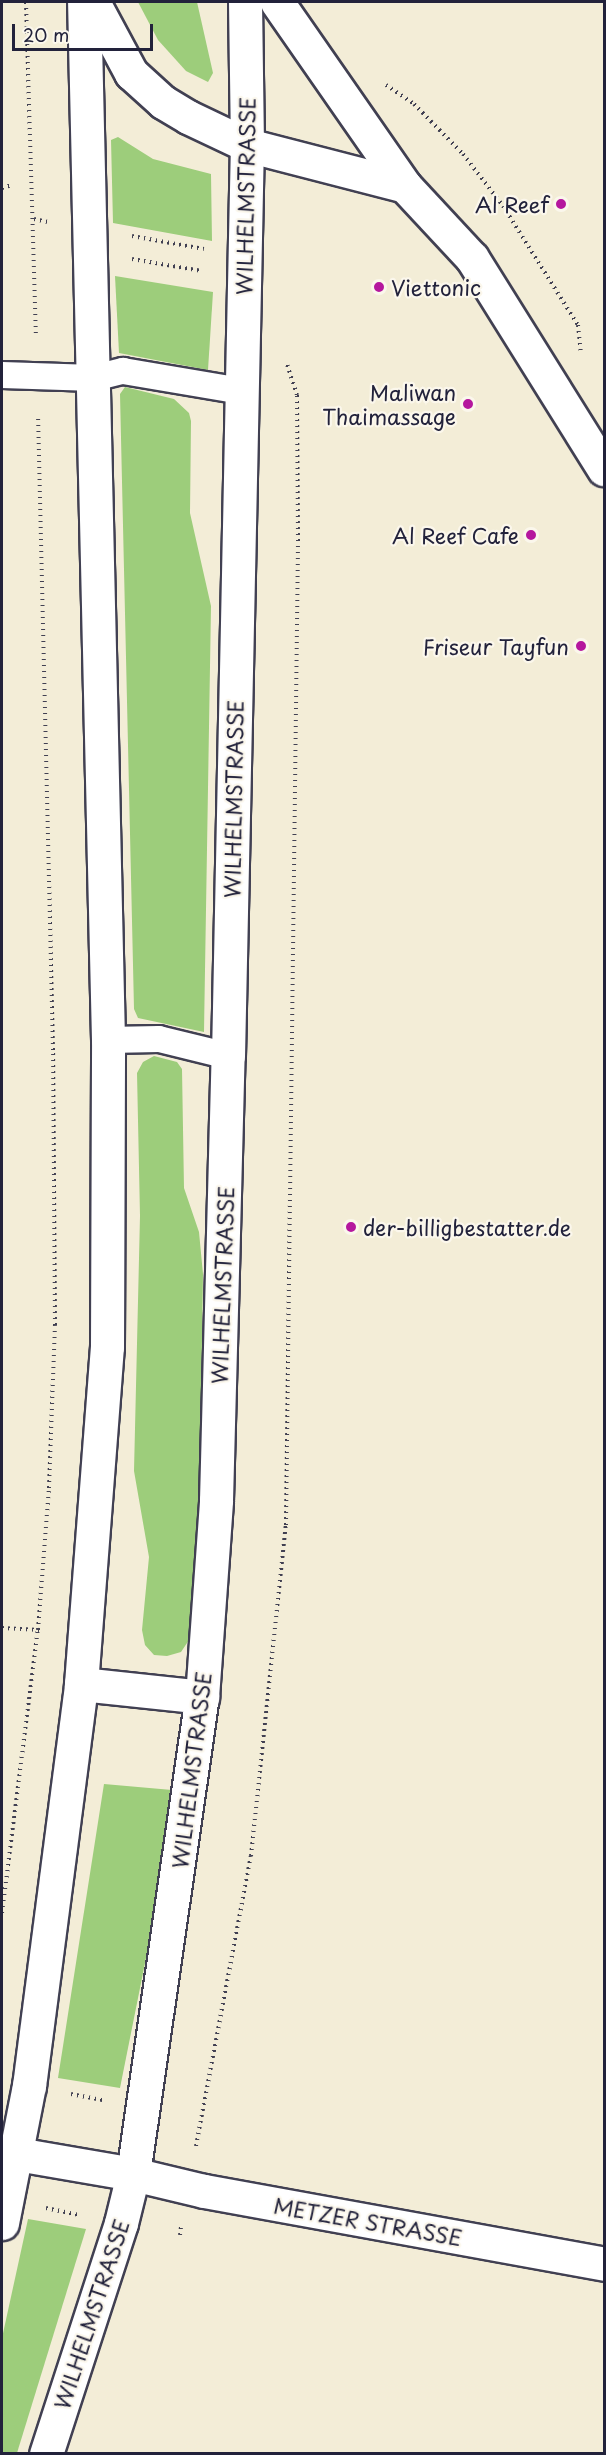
<!DOCTYPE html>
<html>
<head>
<meta charset="utf-8">
<style>
  body { margin:0 }
  #map { position:relative; width:606px; height:2455px; overflow:hidden; background:#f3edd7; font-family:"Playpen Sans",sans-serif }
  div>[style] { position:absolute }
  .green>* { inset:0; background:#9dcd7b }
  .path>* { height:4px; margin-top:-2px; transform-origin:0; background:repeating-linear-gradient(90deg,#414052 0 1.5px,transparent 0 6px) }
  .roads { filter:drop-shadow(2px 0 #414052) drop-shadow(-2px 0 #414052) drop-shadow(0 2px #414052) drop-shadow(0 -2px #414052) }
  .service>* { height:26px; margin:-13px; padding:0 13px; transform-origin:13px; border-radius:13px; background:#fff }
  .minor>* { height:33px; margin:-16.5px; padding:0 16.5px; transform-origin:16.5px; border-radius:16.5px; background:#fff }
  .tertiary>* { height:33px; margin:-16.5px; padding:0 16.5px; transform-origin:16.5px; border-radius:16.5px; background:#fff }
  .secondary>* { height:33px; margin:-16.5px; padding:0 16.5px; transform-origin:16.5px; border-radius:16.5px; background:#fff }
  .dots>* { width:16px; height:16px; translate:-50% -50%; box-sizing:border-box; border:3px solid #fbf7ec; border-radius:50% }
  span { translate:-50% -50%; white-space:nowrap; text-align:center; line-height:1.15; -webkit-text-stroke:4.5px #fbf7ec; paint-order:stroke }
  .street-label { font-size:21px; color:#22223b }
  .poi-label { font-size:21px; color:#22223b }
  .right { translate:-100% -50%; text-align:right }
  .left { translate:0 -50%; text-align:left }
  .frame { position:absolute; inset:0; border:3px solid #22223b; pointer-events:none }
  .scale { position:absolute; left:12px; top:24px; width:141px; height:27px; box-sizing:border-box; border:3px solid #22223b; border-top:0; padding-left:8px; font-size:18px; line-height:21px; white-space:nowrap; color:#22223b; -webkit-text-stroke:4px #fbf7ec; paint-order:stroke }
</style>
</head>
<body>
<div id="map">
  <div class="green">
    <div style="clip-path:polygon(138px 2px,197px 2px,213px 73px,208px 82px,186px 71px,158px 40px)"></div>
    <div style="clip-path:polygon(118px 137px,153px 159px,211px 174px,212px 241px,113px 223px,111px 140px)"></div>
    <div style="clip-path:polygon(115px 276px,213px 292px,208px 370px,119px 353px)"></div>
    <div style="clip-path:polygon(125px 387px,174px 399px,189px 413px,191px 421px,190px 513px,211px 606px,204px 1032px,138px 1018px,134px 1009px,120px 394px)"></div>
    <div style="clip-path:polygon(154px 1056px,177px 1062px,182px 1069px,184px 1188px,199px 1232px,203px 1274px,200px 1474px,189px 1640px,181px 1652px,167px 1656px,154px 1655px,145px 1645px,142px 1630px,149px 1557px,134px 1471px,140px 1216px,137px 1073px,143px 1062px)"></div>
    <div style="clip-path:polygon(104px 1784px,172px 1790px,149px 1943px,120px 2088px,58px 2078px)"></div>
    <div style="clip-path:polygon(28px 2219px,86px 2229px,17px 2453px,2px 2453px,2px 2338px)"></div>
  </div>
  <div class="path">
    <div style="left:26px;top:2px;width:335px;rotate:88.3deg"></div>
    <div style="left:386px;top:85px;width:34px;rotate:34deg"></div>
    <div style="left:414px;top:104px;width:70px;rotate:45.6deg"></div>
    <div style="left:463px;top:154px;width:66px;rotate:52.4deg"></div>
    <div style="left:503px;top:206px;width:141px;rotate:57.8deg"></div>
    <div style="left:578px;top:325px;width:27px;rotate:84deg"></div>
    <div style="left:2px;top:188px;width:10px;rotate:-17deg"></div>
    <div style="left:34px;top:219px;width:14px;rotate:12deg"></div>
    <div style="left:132px;top:236px;width:73px;rotate:10.2deg"></div>
    <div style="left:132px;top:259px;width:71px;rotate:9.7deg"></div>
    <div style="left:2px;top:1628px;width:38px;rotate:3deg"></div>
    <div style="left:2px;top:1913px;width:285px;rotate:-82.8deg"></div>
    <div style="left:38px;top:1630px;width:142px;rotate:-85.6deg"></div>
    <div style="left:49px;top:1488px;width:163px;rotate:-87.9deg"></div>
    <div style="left:55px;top:1325px;width:275px;rotate:-90.4deg"></div>
    <div style="left:53px;top:1050px;width:636px;rotate:-91.35deg"></div>
    <div style="left:71px;top:2094px;width:32px;rotate:11deg"></div>
    <div style="left:196px;top:2146px;width:295px;rotate:-79.3deg"></div>
    <div style="left:251px;top:1856px;width:333px;rotate:-84deg"></div>
    <div style="left:286px;top:1525px;width:984px;rotate:-89.3deg"></div>
    <div style="left:298px;top:541px;width:146px;rotate:-90.4deg"></div>
    <div style="left:297px;top:395px;width:32px;rotate:-108deg"></div>
    <div style="left:46px;top:2208px;width:35px;rotate:12deg"></div>
    <div style="left:180px;top:2235px;width:8px;rotate:-83deg"></div>
  </div>
  <div class="roads">
    <div class="service">
      <div style="left:2px;top:375px;width:92px;rotate:1.9deg"></div>
      <div style="left:94px;top:378px;width:30px;rotate:-14deg"></div>
      <div style="left:123px;top:371px;width:120px;rotate:9.6deg"></div>
      <div style="left:108px;top:1040px;width:51px;rotate:-1.1deg"></div>
      <div style="left:159px;top:1039px;width:71px;rotate:13.8deg"></div>
    </div>
    <div class="minor">
      <div style="left:133px;top:2174px;width:73px;rotate:13.5deg"></div>
      <div style="left:204px;top:2191px;width:407px;rotate:10.3deg"></div>
    </div>
    <div class="tertiary">
      <div style="left:93px;top:2px;width:81px;rotate:61.8deg"></div>
      <div style="left:131px;top:73px;width:43px;rotate:42.2deg"></div>
      <div style="left:163px;top:102px;width:29px;rotate:31deg"></div>
      <div style="left:188px;top:117px;width:65px;rotate:25.4deg"></div>
      <div style="left:247px;top:145px;width:163px;rotate:14.5deg"></div>
      <div style="left:277px;top:2px;width:224px;rotate:55.2deg"></div>
      <div style="left:405px;top:186px;width:98px;rotate:47.1deg"></div>
      <div style="left:472px;top:258px;width:249px;rotate:58deg"></div>
    </div>
    <div class="secondary">
      <div style="left:81px;top:1684px;width:122px;rotate:6.1deg"></div>
      <div style="left:17px;top:2154px;width:118px;rotate:9.8deg"></div>
      <div style="left:2px;top:2223px;width:140px;rotate:-78.9deg"></div>
      <div style="left:29px;top:2086px;width:405px;rotate:-82.6deg"></div>
      <div style="left:81px;top:1684px;width:338px;rotate:-85.6deg"></div>
      <div style="left:107px;top:1347px;width:307px;rotate:-89.8deg"></div>
      <div style="left:108px;top:1040px;width:1038px;rotate:-91.32deg"></div>
      <div style="left:46px;top:2454px;width:243px;rotate:-72deg"></div>
      <div style="left:121px;top:2223px;width:50px;rotate:-76.2deg"></div>
      <div style="left:133px;top:2174px;width:482px;rotate:-81.8deg"></div>
      <div style="left:202px;top:1697px;width:197px;rotate:-85.9deg"></div>
      <div style="left:216px;top:1500px;width:444px;rotate:-88.5deg"></div>
      <div style="left:228px;top:1056px;width:911px;rotate:-88.81deg"></div>
      <div style="left:247px;top:145px;width:143px;rotate:-90.8deg"></div>
    </div>
  </div>
  <div class="dots">
    <div style="left:561px;top:204px;background:#b5179e"></div>
    <div style="left:379px;top:287px;background:#b5179e"></div>
    <div style="left:468px;top:404px;background:#b5179e"></div>
    <div style="left:531px;top:535px;background:#b5179e"></div>
    <div style="left:581px;top:646px;background:#b5179e"></div>
    <div style="left:351px;top:1227px;background:#b5179e"></div>
  </div>
  <div class="street-label">
    <span style="left:245px;top:196px;rotate:-89deg">WILHELMSTRASSE</span>
    <span style="left:233px;top:799px;rotate:-89deg">WILHELMSTRASSE</span>
    <span style="left:222px;top:1285px;rotate:-88deg">WILHELMSTRASSE</span>
    <span style="left:191px;top:1770px;rotate:-83deg">WILHELMSTRASSE</span>
    <span style="left:368px;top:2221px;rotate:10deg">METZER STRASSE</span>
    <span style="left:91px;top:2314px;rotate:-72deg">WILHELMSTRASSE</span>
  </div>
  <div class="poi-label">
    <span class="right" style="left:549px;top:204px">Al Reef</span>
    <span class="left" style="left:391px;top:287px">Viettonic</span>
    <span class="right" style="left:456px;top:404px">Maliwan<br>Thaimassage</span>
    <span class="right" style="left:519px;top:535px">Al Reef Cafe</span>
    <span class="right" style="left:569px;top:646px">Friseur Tayfun</span>
    <span class="left" style="left:363px;top:1227px">der-billigbestatter.de</span>
  </div>
  <div class="frame"></div>
  <div class="scale">20 m</div>
</div>
</body>
</html>
